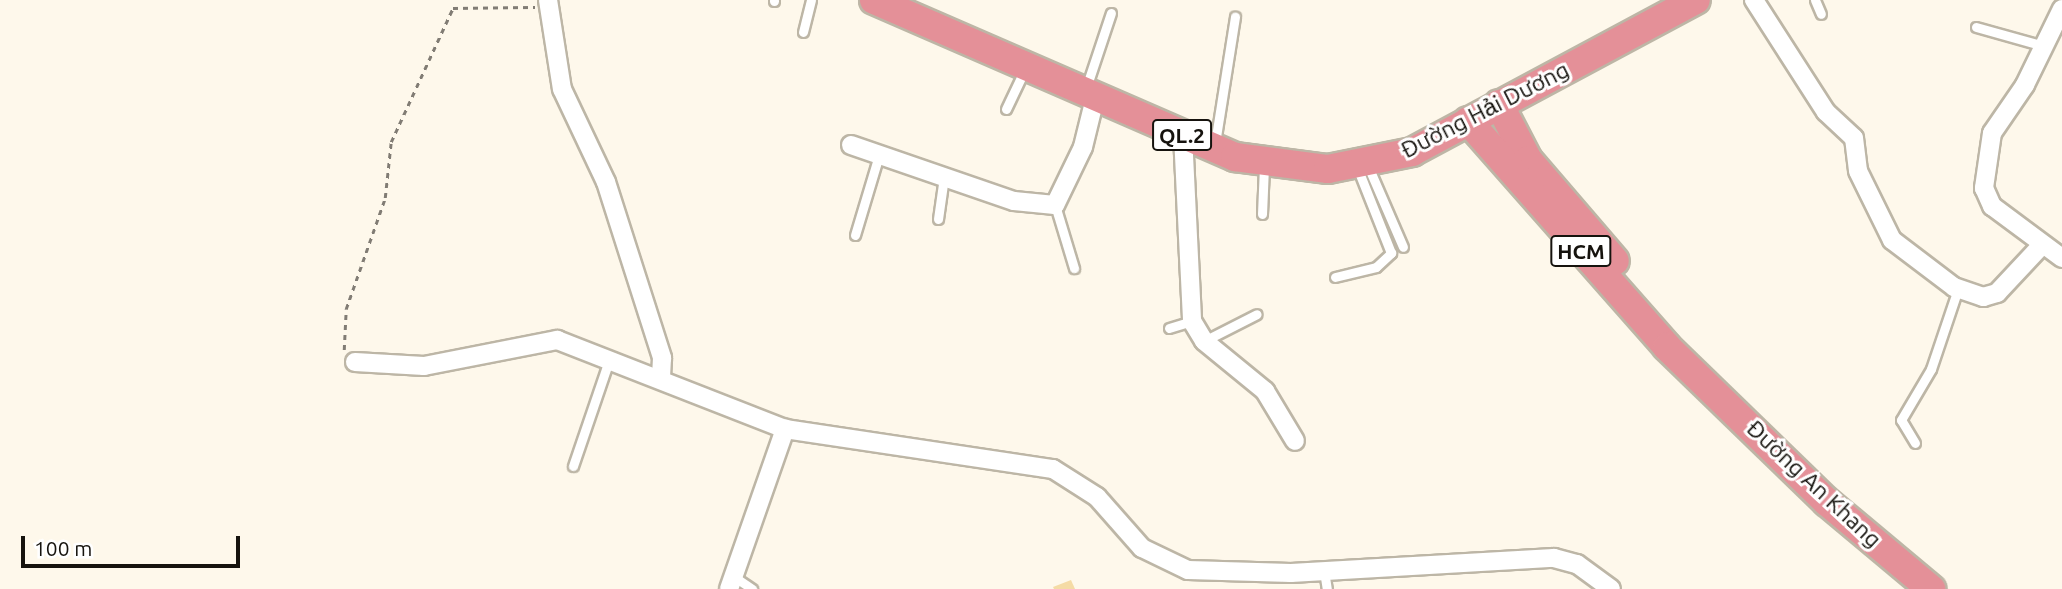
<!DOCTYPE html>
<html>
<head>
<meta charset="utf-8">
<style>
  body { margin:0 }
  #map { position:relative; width:2062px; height:589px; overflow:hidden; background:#fef8eb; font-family:Ubuntu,sans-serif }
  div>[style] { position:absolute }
  .building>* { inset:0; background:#f5dba5 }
  .path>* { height:2.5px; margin-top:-1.25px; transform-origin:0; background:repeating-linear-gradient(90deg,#817c74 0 5px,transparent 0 10px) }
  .roads { filter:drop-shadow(2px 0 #bdb6a6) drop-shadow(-2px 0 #bdb6a6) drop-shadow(0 2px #bdb6a6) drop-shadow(0 -2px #bdb6a6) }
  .service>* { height:9px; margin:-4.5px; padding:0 4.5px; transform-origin:4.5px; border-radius:4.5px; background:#fff }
  .minor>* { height:18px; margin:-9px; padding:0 9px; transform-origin:9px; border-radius:9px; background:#fff }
  .trunk>* { height:28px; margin:-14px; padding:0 14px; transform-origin:14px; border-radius:14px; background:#e49098 }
  span { translate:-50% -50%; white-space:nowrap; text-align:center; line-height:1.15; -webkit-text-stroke:6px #fff; paint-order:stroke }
  .shield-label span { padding:2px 5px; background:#fff; border:2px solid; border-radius:5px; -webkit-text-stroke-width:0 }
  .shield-label { font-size:21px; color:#16130e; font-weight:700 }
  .street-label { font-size:23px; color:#16130e }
  .scale { position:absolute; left:21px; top:536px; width:219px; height:32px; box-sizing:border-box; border:4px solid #16130e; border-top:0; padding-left:9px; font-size:21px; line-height:24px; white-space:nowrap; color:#16130e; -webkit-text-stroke:5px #fff; paint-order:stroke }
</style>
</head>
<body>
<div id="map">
  <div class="building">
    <div style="clip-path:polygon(1071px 580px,1075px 589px,1054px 589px,1053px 587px)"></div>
  </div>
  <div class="path">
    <div style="left:344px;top:350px;width:41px;rotate:-87.2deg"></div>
    <div style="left:346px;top:309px;width:118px;rotate:-70.6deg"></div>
    <div style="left:385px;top:198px;width:56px;rotate:-83.9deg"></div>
    <div style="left:391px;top:142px;width:148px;rotate:-65.2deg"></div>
    <div style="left:453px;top:8px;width:82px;rotate:-0.7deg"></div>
  </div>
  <div class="roads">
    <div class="service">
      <div style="left:1815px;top:0;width:15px;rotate:67deg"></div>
      <div style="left:774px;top:1px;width:1px;rotate:-90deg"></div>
      <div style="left:1976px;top:27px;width:71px;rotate:15.6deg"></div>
      <div style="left:803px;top:32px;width:33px;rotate:-76deg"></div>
      <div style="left:1086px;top:88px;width:79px;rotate:-71.6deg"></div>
      <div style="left:1006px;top:109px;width:44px;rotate:-64.6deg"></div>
      <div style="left:1215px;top:143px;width:128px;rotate:-81deg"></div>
      <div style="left:1368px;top:166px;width:88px;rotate:66.6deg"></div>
      <div style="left:1055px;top:205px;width:66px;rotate:73.2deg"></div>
      <div style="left:1262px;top:214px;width:48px;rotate:-87.6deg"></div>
      <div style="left:938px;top:219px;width:42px;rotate:-81.9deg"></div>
      <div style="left:855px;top:235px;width:84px;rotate:-73.3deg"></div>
      <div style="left:1335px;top:277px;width:42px;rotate:-13.7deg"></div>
      <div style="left:1376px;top:267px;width:21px;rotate:-43deg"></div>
      <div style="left:1391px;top:253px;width:92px;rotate:-111.6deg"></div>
      <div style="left:1169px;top:328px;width:24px;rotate:-17deg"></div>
      <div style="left:1204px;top:341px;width:59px;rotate:-27deg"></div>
      <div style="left:1915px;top:443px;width:27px;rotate:-121deg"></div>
      <div style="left:1901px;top:420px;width:59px;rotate:-59.5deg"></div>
      <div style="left:1931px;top:369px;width:84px;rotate:-71.4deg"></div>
      <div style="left:573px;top:466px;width:112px;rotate:-71.2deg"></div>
      <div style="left:1324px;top:571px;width:18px;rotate:81deg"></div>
      <div style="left:733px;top:576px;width:23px;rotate:34deg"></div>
    </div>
    <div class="minor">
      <div style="left:548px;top:0;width:90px;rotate:81.1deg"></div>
      <div style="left:562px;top:89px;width:103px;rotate:64.7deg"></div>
      <div style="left:606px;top:182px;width:185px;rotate:72.3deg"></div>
      <div style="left:662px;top:358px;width:21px;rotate:93deg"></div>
      <div style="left:1754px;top:0;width:133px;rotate:57.3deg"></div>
      <div style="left:1826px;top:112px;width:38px;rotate:43deg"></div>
      <div style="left:1854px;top:138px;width:33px;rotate:83deg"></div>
      <div style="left:1858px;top:171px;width:77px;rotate:63.8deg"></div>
      <div style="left:1892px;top:240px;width:78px;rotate:37.2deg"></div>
      <div style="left:1954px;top:287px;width:31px;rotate:19deg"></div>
      <div style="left:1983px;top:297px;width:15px;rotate:-16deg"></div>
      <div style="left:1997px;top:293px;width:63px;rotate:-46.9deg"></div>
      <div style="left:2062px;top:9px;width:85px;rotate:116deg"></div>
      <div style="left:2025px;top:85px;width:58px;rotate:124.5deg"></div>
      <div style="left:1992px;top:133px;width:56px;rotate:98.3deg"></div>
      <div style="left:1984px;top:188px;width:20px;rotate:66deg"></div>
      <div style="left:1992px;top:206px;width:87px;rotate:36.6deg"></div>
      <div style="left:1183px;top:135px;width:186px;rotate:87.2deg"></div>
      <div style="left:1192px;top:321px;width:23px;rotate:59deg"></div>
      <div style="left:1204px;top:341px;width:79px;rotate:39.3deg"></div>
      <div style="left:1265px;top:391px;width:58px;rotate:59deg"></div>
      <div style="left:851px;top:145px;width:172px;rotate:19deg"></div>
      <div style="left:1014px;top:201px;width:41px;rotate:5.6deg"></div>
      <div style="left:1055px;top:205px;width:64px;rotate:-64.2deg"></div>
      <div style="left:1083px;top:147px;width:50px;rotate:-76.2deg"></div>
      <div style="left:355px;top:362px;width:69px;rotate:3.3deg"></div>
      <div style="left:424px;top:366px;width:136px;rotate:-11.1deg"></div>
      <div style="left:557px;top:340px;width:245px;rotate:21.3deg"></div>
      <div style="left:785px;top:429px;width:271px;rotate:8.5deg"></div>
      <div style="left:1053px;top:469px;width:52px;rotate:32.5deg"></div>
      <div style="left:1097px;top:497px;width:68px;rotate:48.6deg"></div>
      <div style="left:1142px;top:548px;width:51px;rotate:25.6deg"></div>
      <div style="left:1188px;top:570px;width:103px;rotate:1.7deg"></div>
      <div style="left:1291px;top:573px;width:263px;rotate:-3.3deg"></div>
      <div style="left:1554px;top:558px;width:24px;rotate:15deg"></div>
      <div style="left:1577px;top:564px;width:42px;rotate:36.3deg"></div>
      <div style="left:729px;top:589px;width:170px;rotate:-70.7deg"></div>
    </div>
    <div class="trunk">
      <div style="left:874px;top:0;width:394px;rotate:23.5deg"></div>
      <div style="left:1235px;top:157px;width:94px;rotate:7.4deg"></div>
      <div style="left:1328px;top:169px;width:86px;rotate:-11.4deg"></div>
      <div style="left:1412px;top:152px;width:322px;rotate:-28.2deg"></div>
      <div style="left:1499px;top:104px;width:63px;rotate:62.6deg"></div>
      <div style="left:1528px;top:160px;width:133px;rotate:49.3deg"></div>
      <div style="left:1468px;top:121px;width:301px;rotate:48.6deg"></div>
      <div style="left:1667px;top:347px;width:223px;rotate:44.1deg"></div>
      <div style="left:1827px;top:502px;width:136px;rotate:39.9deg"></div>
    </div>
  </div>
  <div class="shield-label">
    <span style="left:1182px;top:135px">QL.2</span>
    <span style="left:1581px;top:251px">HCM</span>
  </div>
  <div class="street-label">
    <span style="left:1485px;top:110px;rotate:-27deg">Đường Hải Dương</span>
    <span style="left:1814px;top:484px;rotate:43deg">Đường An Khang</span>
  </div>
  <div class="scale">100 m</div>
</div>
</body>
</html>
